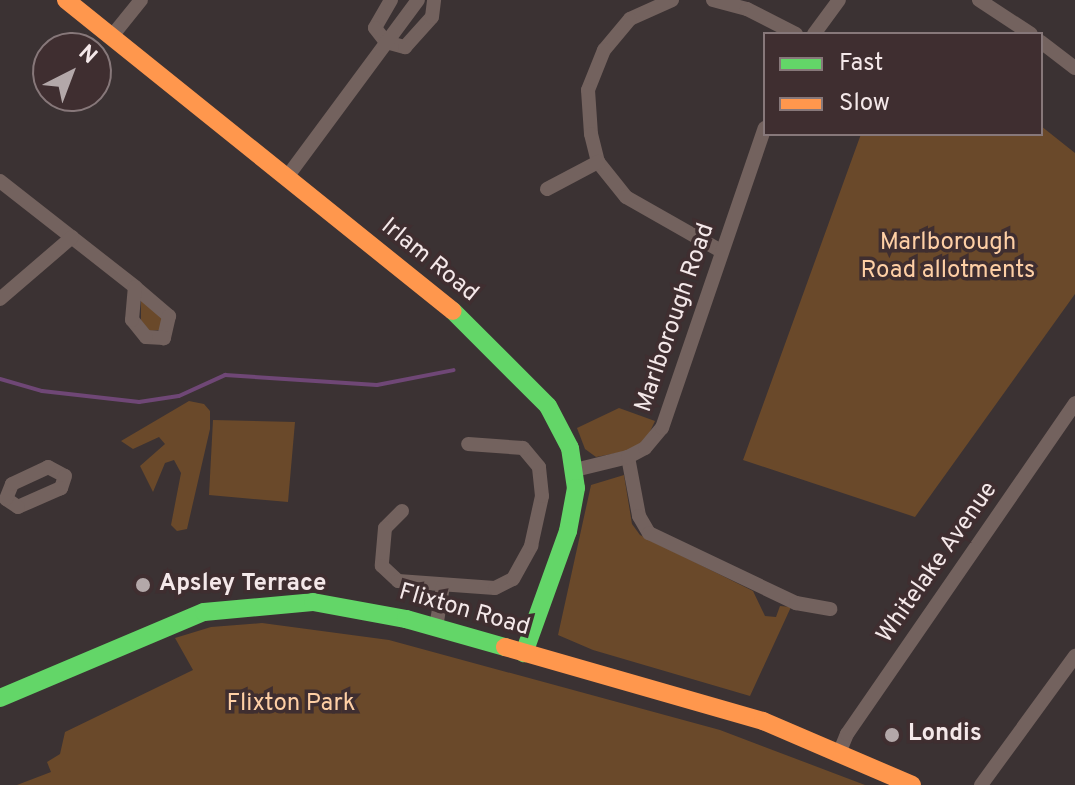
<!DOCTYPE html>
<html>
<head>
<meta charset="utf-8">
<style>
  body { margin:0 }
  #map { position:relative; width:1075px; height:785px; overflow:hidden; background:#3b3233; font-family:Overpass,sans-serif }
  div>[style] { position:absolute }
  .green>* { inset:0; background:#6a492a }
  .stream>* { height:4px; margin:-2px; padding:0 2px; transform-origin:2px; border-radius:2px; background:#6f4776 }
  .street>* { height:14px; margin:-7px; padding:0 7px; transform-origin:7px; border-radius:7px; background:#73625e }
  .fast>* { height:18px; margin:-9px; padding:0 9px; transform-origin:9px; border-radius:9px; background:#63d668 }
  .slow>* { height:18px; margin:-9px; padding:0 9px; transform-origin:9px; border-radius:9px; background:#ff974d }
  .dots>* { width:22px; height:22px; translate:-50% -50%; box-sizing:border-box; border:4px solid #3f2e30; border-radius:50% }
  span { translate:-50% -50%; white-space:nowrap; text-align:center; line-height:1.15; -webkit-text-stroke:7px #3f2e30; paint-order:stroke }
  .park-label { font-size:24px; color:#fecfa5 }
  .street-label { font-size:24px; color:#f4e8e9 }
  .poi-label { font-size:24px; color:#f4e8e9; font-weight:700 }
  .left { translate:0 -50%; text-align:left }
  .legend { position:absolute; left:763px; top:32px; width:280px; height:104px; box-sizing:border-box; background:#3f2e30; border:2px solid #87787a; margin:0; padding:10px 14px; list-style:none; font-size:24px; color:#f4e8e9 }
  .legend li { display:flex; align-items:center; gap:16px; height:40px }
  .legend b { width:40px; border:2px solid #87787a }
  .north { position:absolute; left:32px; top:32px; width:80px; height:80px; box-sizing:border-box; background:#3f2e30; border:2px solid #87787a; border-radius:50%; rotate:42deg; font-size:22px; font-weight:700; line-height:32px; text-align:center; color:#f4e8e9 }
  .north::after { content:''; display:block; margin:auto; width:28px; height:36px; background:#b3a8a9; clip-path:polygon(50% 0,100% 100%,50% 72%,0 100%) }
</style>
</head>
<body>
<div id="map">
  <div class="green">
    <div style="clip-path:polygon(1041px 126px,1075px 153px,1075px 294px,915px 517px,743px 460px,861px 134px,1041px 134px)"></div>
    <div style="clip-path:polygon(141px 299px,164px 318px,160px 330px,149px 331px,141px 320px)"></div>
    <div style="clip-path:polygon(189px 401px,204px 404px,210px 411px,210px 429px,187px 529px,177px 531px,171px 525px,181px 473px,174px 460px,165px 463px,153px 492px,140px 466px,165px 444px,159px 437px,133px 449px,121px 441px)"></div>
    <div style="clip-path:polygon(619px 408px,655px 421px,647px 438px,633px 450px,596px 457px,585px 449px,577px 428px)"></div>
    <div style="clip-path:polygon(213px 420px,295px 422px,288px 502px,209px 495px)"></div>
    <div style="clip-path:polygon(624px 475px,632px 524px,640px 535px,753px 591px,765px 616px,776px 617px,780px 606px,791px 607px,750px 696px,593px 650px,558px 635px,591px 485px)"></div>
    <div style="clip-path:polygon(262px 623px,389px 640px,720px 730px,865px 785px,17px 785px,51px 772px,47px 762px,60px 754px,65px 732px,193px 670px,175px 638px,211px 627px)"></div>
  </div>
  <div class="stream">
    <div style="left:0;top:379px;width:44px;rotate:15.9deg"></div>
    <div style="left:42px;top:391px;width:98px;rotate:6.5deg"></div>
    <div style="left:139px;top:402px;width:40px;rotate:-8.5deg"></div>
    <div style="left:179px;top:396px;width:51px;rotate:-24.5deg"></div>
    <div style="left:225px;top:375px;width:152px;rotate:3.8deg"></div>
    <div style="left:377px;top:385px;width:78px;rotate:-11deg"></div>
  </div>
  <div class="street">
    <div style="left:391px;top:0;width:32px;rotate:120deg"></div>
    <div style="left:375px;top:28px;width:18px;rotate:52deg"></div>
    <div style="left:386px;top:42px;width:20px;rotate:15deg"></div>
    <div style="left:405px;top:47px;width:40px;rotate:-48deg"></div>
    <div style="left:432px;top:17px;width:17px;rotate:-83deg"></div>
    <div style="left:672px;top:0;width:46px;rotate:155.7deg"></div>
    <div style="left:630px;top:19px;width:40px;rotate:130deg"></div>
    <div style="left:604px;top:50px;width:43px;rotate:111.8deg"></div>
    <div style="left:588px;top:90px;width:44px;rotate:86.1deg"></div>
    <div style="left:591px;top:134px;width:29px;rotate:76deg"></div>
    <div style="left:598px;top:162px;width:45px;rotate:51.3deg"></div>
    <div style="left:626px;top:197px;width:109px;rotate:29.6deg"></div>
    <div style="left:713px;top:0;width:35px;rotate:15deg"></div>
    <div style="left:747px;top:9px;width:55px;rotate:27deg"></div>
    <div style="left:979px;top:0;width:62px;rotate:33.2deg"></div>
    <div style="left:814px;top:34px;width:42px;rotate:-53.7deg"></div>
    <div style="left:112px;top:36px;width:46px;rotate:-51.1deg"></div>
    <div style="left:1041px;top:42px;width:43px;rotate:37.4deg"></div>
    <div style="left:287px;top:177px;width:220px;rotate:-53.5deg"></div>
    <div style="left:0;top:181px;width:172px;rotate:38.1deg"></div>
    <div style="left:547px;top:189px;width:58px;rotate:-27.9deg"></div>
    <div style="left:135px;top:287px;width:45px;rotate:40.5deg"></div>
    <div style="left:169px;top:316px;width:23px;rotate:103deg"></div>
    <div style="left:164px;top:338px;width:18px;rotate:-177deg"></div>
    <div style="left:146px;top:337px;width:22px;rotate:-129deg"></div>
    <div style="left:132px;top:320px;width:33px;rotate:-85deg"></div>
    <div style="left:0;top:299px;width:95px;rotate:-40.7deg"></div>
    <div style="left:628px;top:457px;width:60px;rotate:79.4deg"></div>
    <div style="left:639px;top:516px;width:20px;rotate:60deg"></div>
    <div style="left:649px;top:533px;width:163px;rotate:25.5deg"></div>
    <div style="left:796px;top:603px;width:35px;rotate:10deg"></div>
    <div style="left:48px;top:467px;width:19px;rotate:28deg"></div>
    <div style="left:65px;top:476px;width:13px;rotate:108deg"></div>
    <div style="left:61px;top:488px;width:47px;rotate:156.2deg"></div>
    <div style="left:18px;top:507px;width:14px;rotate:-146deg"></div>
    <div style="left:6px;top:499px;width:16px;rotate:-68deg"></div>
    <div style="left:12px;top:484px;width:40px;rotate:-25deg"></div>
    <div style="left:575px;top:470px;width:55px;rotate:-13.8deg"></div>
    <div style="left:628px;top:457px;width:19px;rotate:-28deg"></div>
    <div style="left:645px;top:448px;width:26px;rotate:-50deg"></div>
    <div style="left:662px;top:428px;width:317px;rotate:-71.1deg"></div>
    <div style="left:402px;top:511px;width:24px;rotate:135deg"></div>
    <div style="left:385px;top:528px;width:38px;rotate:95deg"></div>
    <div style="left:382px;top:566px;width:22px;rotate:43deg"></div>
    <div style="left:398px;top:581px;width:97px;rotate:4.1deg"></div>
    <div style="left:495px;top:588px;width:20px;rotate:-27deg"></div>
    <div style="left:513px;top:579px;width:38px;rotate:-61deg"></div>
    <div style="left:531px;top:546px;width:51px;rotate:-77.6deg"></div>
    <div style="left:542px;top:496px;width:29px;rotate:-96deg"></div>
    <div style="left:539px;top:467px;width:25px;rotate:-130deg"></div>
    <div style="left:523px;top:448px;width:55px;rotate:-175.8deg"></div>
    <div style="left:436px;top:627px;width:42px;rotate:-80.3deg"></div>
    <div style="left:840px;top:751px;width:18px;rotate:-68deg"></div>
    <div style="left:847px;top:734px;width:402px;rotate:-55.4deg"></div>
    <div style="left:981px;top:785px;width:160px;rotate:-53.9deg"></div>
  </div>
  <div class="fast">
    <div style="left:453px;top:311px;width:134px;rotate:45deg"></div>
    <div style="left:548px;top:406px;width:47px;rotate:62.4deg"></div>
    <div style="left:570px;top:448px;width:40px;rotate:81.5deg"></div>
    <div style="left:576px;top:488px;width:44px;rotate:100.5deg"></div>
    <div style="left:568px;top:531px;width:130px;rotate:109.8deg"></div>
    <div style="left:0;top:698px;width:221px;rotate:-22.9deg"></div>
    <div style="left:204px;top:612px;width:109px;rotate:-5.2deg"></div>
    <div style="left:313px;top:602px;width:95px;rotate:10.4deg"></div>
    <div style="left:406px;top:619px;width:103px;rotate:15.8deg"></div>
  </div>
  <div class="slow">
    <div style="left:66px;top:0;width:496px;rotate:38.8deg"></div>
    <div style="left:505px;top:647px;width:268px;rotate:16deg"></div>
    <div style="left:763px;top:721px;width:162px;rotate:23.2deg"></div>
  </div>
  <div class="dots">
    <div style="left:143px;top:585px;background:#b3a8a9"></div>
    <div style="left:892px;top:735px;background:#b3a8a9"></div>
  </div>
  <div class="park-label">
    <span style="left:948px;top:258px">Marlborough<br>Road allotments</span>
    <span style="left:291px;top:705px">Flixton Park</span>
  </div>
  <div class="street-label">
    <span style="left:429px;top:261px;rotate:39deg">Irlam Road</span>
    <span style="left:676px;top:318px;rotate:-71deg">Marlborough Road</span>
    <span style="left:938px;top:563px;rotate:-55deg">Whitelake Avenue</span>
    <span style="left:464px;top:611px;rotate:16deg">Flixton Road</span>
  </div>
  <div class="poi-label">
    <span class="left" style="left:159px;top:585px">Apsley Terrace</span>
    <span class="left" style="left:908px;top:735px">Londis</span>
  </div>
  <ul class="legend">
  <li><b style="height:10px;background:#63d668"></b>Fast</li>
  <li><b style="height:10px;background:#ff974d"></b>Slow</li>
  </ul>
  <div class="north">N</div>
</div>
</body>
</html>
